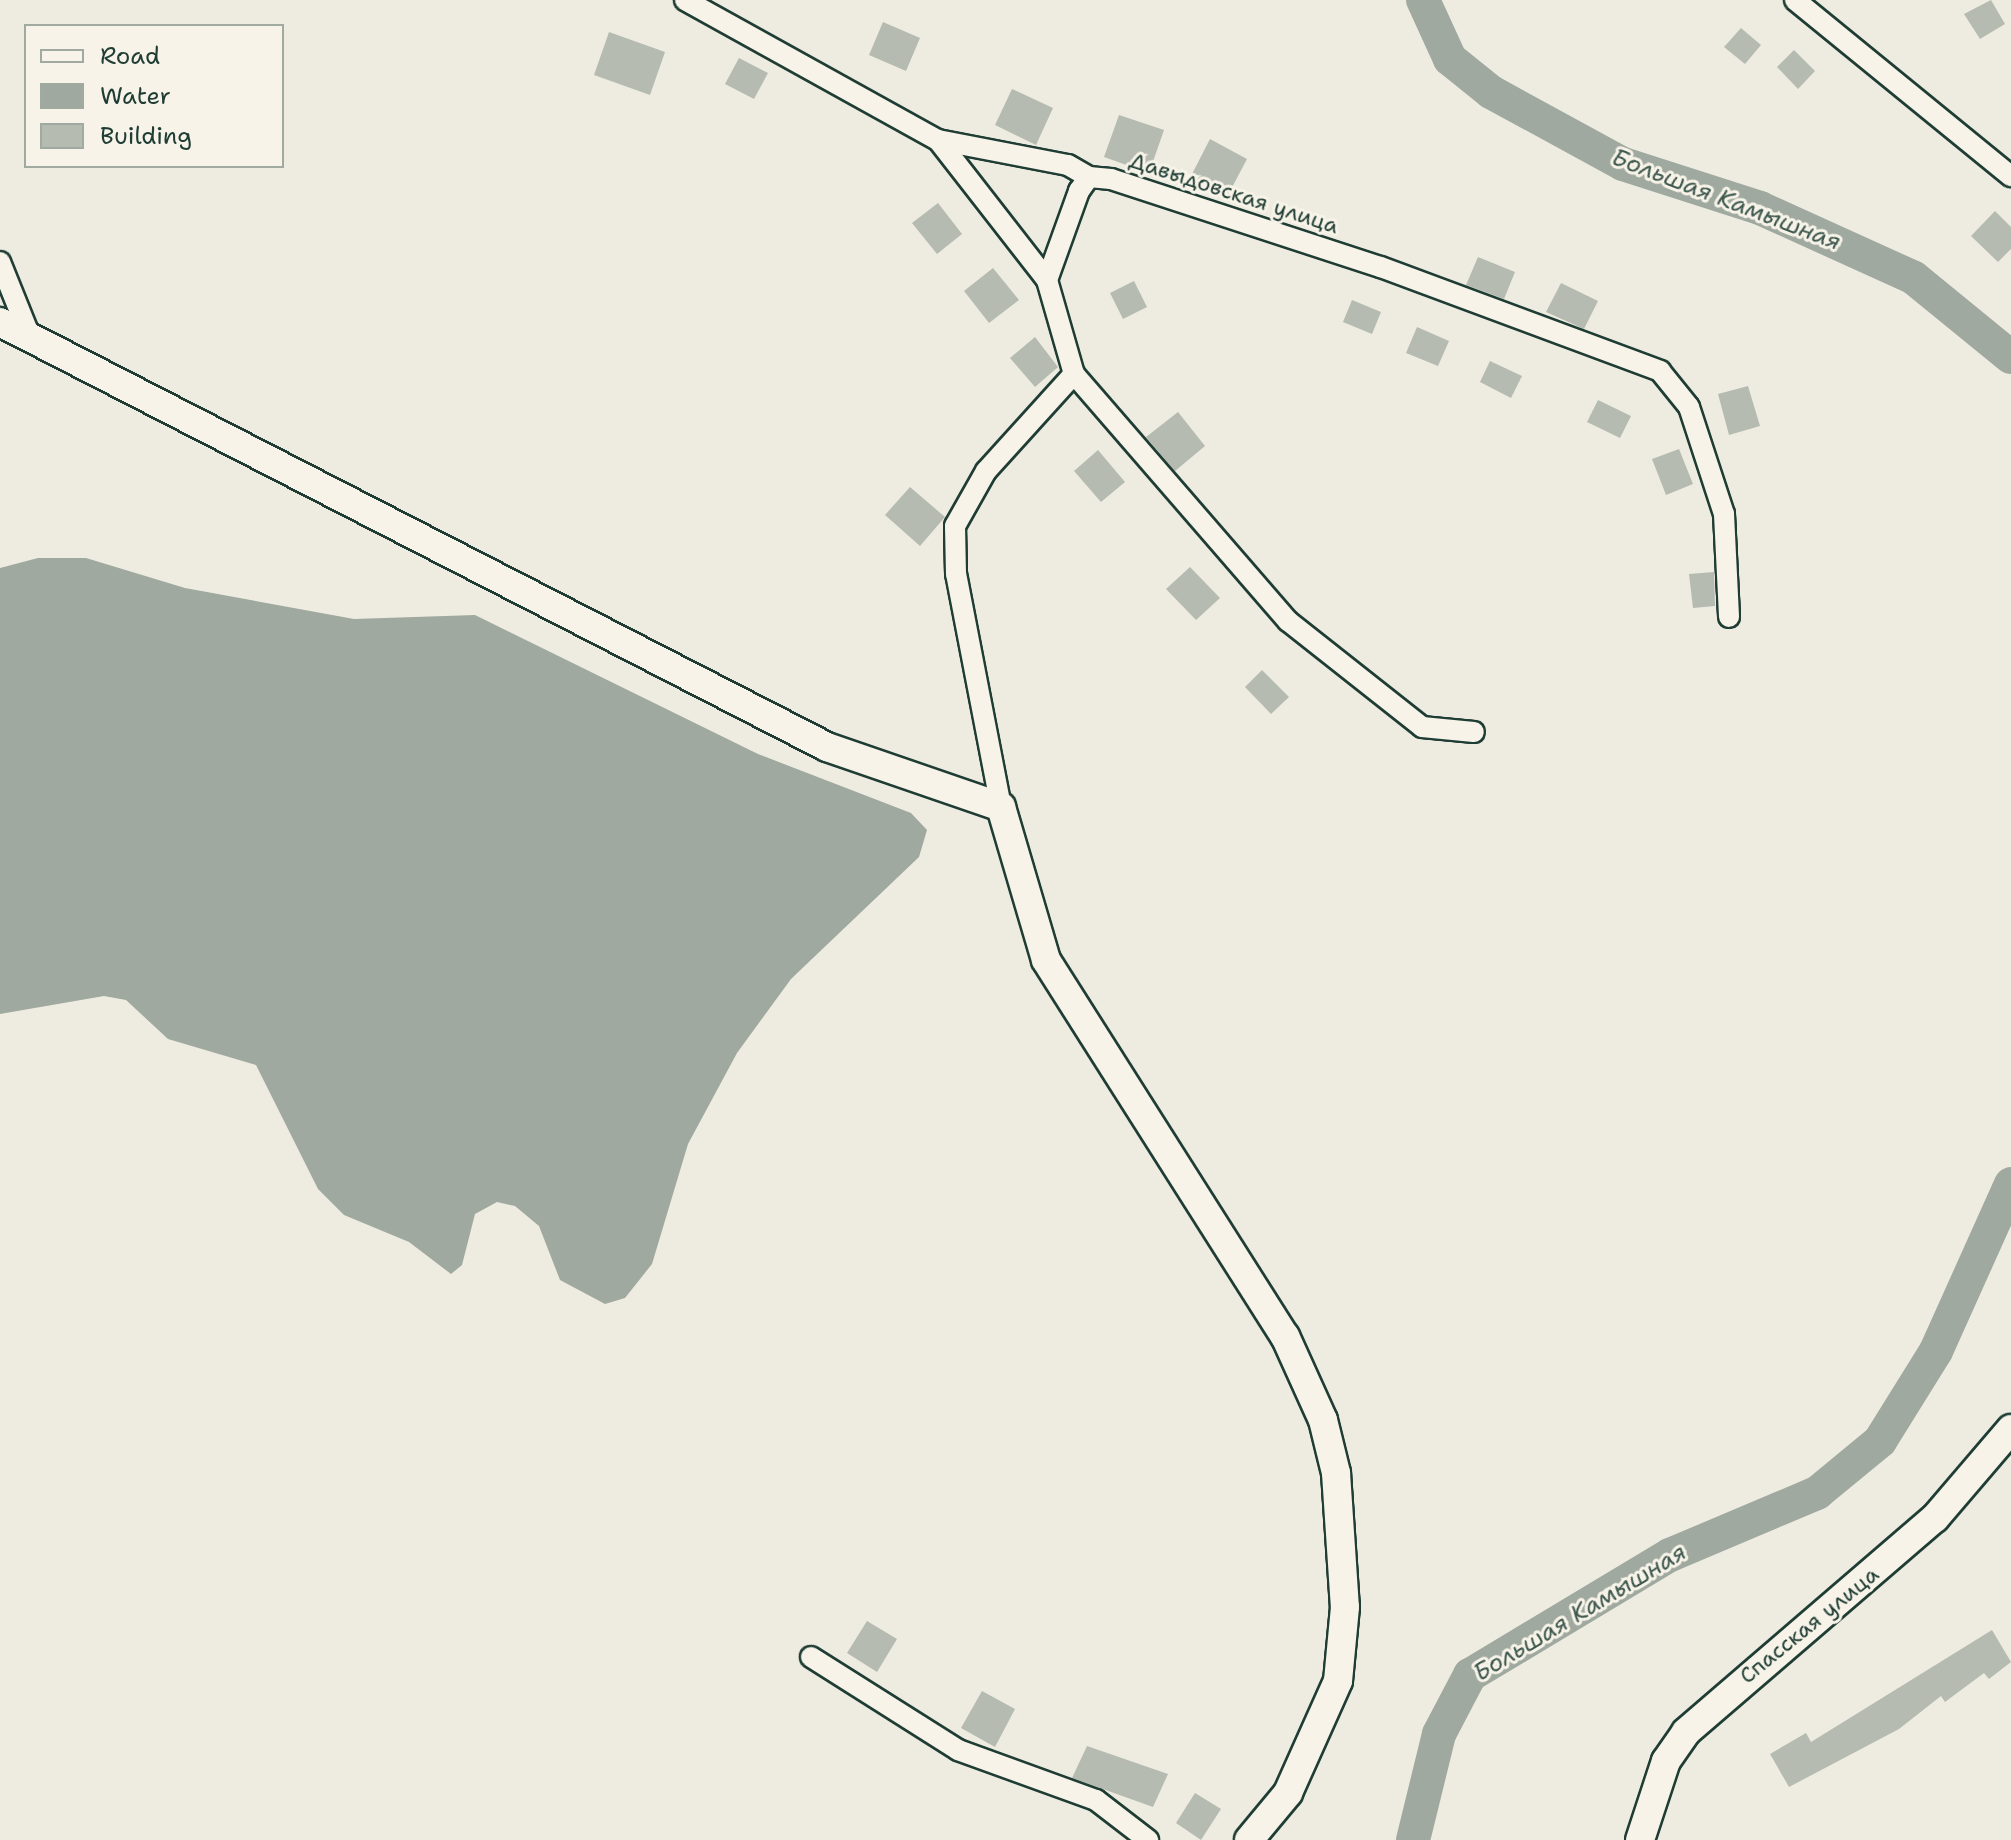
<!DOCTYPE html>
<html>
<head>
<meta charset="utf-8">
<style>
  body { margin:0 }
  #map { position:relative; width:2011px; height:1840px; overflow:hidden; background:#eeece1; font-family:"Shantell Sans",sans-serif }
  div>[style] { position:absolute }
  .water>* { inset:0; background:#9fa99f }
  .river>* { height:34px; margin:-17px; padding:0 17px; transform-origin:17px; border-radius:17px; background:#9fa99f }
  .building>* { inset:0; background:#b5bbb0 }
  .roads { filter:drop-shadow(2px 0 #1f3d34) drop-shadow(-2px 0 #1f3d34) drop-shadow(0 2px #1f3d34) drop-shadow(0 -2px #1f3d34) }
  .street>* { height:20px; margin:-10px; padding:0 10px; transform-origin:10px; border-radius:10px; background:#f7f3e8 }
  .secondary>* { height:28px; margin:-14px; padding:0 14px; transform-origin:14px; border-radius:14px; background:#f7f3e8 }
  span { translate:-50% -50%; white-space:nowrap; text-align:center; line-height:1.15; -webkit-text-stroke:6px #f7f3e8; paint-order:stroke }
  .street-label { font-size:22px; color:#1f3d34 }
  .water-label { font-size:24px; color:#3f584f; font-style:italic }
  .legend { position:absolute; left:24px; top:24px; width:260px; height:144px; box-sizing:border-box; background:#f7f3e8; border:2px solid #a1aaa0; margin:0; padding:10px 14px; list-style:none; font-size:24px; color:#1f3d34 }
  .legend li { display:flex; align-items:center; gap:16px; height:40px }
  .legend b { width:40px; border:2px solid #a1aaa0 }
</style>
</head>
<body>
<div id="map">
  <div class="water">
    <div style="clip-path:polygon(86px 558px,185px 588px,354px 619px,475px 615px,758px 754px,911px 813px,927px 830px,919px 857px,791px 979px,737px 1053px,688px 1144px,652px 1264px,625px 1298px,605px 1304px,560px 1280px,539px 1226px,515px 1206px,497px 1202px,475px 1214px,462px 1265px,451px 1274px,409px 1242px,344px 1215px,318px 1189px,256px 1065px,168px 1039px,126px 1000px,104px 996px,0 1014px,0 568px,38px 558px)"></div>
  </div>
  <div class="river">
    <div style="left:1423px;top:0;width:65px;rotate:65.4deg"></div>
    <div style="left:1450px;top:59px;width:53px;rotate:38.8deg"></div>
    <div style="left:1491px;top:92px;width:150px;rotate:28.6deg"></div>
    <div style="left:1623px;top:164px;width:144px;rotate:17.8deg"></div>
    <div style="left:1760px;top:208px;width:169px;rotate:24.4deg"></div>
    <div style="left:1914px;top:278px;width:125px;rotate:39.2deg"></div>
    <div style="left:1413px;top:1840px;width:109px;rotate:-76.2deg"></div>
    <div style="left:1439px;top:1734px;width:67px;rotate:-62.3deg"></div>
    <div style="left:1470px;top:1675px;width:233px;rotate:-31deg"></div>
    <div style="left:1670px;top:1555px;width:160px;rotate:-22.9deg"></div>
    <div style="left:1817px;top:1493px;width:82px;rotate:-39.5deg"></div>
    <div style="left:1880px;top:1441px;width:106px;rotate:-58.1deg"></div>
    <div style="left:1936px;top:1351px;width:183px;rotate:-65.8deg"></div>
  </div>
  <div class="building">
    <div style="clip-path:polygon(1991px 0,2005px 24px,1980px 39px,1964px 14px)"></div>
    <div style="clip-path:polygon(883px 22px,920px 38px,906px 71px,869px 55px)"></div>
    <div style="clip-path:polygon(1741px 28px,1761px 45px,1745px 64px,1724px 47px)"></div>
    <div style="clip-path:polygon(609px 32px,665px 52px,650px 95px,594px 75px)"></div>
    <div style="clip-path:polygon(1794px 50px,1815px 71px,1798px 89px,1777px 67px)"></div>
    <div style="clip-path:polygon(739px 58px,768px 73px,754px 99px,725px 84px)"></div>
    <div style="clip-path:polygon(1012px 89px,1053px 108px,1036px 145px,995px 125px)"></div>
    <div style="clip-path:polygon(1119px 115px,1164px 130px,1149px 173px,1104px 157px)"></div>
    <div style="clip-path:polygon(1210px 139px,1247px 159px,1228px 195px,1191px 176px)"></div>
    <div style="clip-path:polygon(938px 203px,962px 234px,937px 254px,912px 223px)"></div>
    <div style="clip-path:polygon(1995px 211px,2011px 227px,2011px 249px,1998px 262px,1971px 236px)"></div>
    <div style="clip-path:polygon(1478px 257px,1515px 272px,1504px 299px,1466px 285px)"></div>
    <div style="clip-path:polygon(993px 268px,1019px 300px,989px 323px,964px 291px)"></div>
    <div style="clip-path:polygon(1134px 281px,1147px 307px,1123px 319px,1110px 293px)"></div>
    <div style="clip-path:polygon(1561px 283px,1598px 301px,1584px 329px,1546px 312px)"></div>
    <div style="clip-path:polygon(1352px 300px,1381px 312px,1372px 334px,1343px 322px)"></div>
    <div style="clip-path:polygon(1417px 327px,1449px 341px,1438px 366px,1406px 353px)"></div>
    <div style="clip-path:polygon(1035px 337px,1058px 367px,1035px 387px,1010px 358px)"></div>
    <div style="clip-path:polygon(1490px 361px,1522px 376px,1511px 398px,1480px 382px)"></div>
    <div style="clip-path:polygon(1748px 386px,1760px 426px,1729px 435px,1718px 394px)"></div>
    <div style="clip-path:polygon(1598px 400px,1631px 416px,1620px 438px,1587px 422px)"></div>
    <div style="clip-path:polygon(1178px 412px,1205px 446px,1175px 471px,1146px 437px)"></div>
    <div style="clip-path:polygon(1679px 449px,1693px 484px,1666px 495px,1652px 459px)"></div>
    <div style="clip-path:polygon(1098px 450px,1125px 482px,1101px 502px,1074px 471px)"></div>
    <div style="clip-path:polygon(910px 487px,945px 517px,920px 546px,885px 515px)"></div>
    <div style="clip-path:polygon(1190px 567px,1220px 598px,1196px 620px,1166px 589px)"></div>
    <div style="clip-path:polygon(1714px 572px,1715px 606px,1693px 608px,1689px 574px)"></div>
    <div style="clip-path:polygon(1262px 670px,1289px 697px,1271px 714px,1245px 687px)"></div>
    <div style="clip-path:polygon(867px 1621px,897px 1639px,877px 1672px,847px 1653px)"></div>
    <div style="clip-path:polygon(1992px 1630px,2011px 1662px,1989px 1679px,1984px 1673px,1945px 1702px,1941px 1696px,1899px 1729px,1789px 1787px,1770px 1754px,1806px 1733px,1811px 1742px)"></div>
    <div style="clip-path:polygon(982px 1691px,1015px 1709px,995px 1747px,961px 1728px)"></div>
    <div style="clip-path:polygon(1087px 1746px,1168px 1774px,1153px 1807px,1072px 1778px)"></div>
    <div style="clip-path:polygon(1195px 1793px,1221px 1809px,1201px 1840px,1176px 1823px)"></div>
  </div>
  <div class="roads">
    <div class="street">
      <div style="left:685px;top:0;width:289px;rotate:29deg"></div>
      <div style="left:938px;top:140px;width:177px;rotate:52.1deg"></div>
      <div style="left:1047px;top:280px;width:95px;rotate:-70.2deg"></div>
      <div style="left:1079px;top:191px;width:17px;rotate:-54deg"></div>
      <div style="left:1089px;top:177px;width:22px;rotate:5deg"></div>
      <div style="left:1111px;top:179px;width:284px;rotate:18.1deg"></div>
      <div style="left:1381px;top:267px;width:298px;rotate:20.4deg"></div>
      <div style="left:1660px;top:371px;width:46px;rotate:51.1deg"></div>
      <div style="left:1689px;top:407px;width:113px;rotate:71.9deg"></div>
      <div style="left:1724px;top:514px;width:103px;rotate:87.2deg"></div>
      <div style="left:1795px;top:0;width:279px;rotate:39.2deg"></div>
      <div style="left:938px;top:140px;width:132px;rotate:10.9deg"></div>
      <div style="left:1068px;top:165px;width:24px;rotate:30deg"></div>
      <div style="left:0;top:262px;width:83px;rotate:68.1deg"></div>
      <div style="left:1047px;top:280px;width:98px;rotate:74deg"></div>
      <div style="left:1074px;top:374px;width:327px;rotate:49.1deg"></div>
      <div style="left:1288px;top:621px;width:171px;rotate:38.3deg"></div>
      <div style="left:1422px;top:727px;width:52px;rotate:5.5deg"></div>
      <div style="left:1001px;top:807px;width:237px;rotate:-100.9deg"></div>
      <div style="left:956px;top:574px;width:48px;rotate:-91.2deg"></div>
      <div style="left:955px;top:526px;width:63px;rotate:-60.6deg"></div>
      <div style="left:986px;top:471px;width:131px;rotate:-47.8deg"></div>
      <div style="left:811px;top:1657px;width:174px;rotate:32.3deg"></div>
      <div style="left:958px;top:1750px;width:147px;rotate:19.9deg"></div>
      <div style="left:1096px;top:1800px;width:66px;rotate:37.6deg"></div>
    </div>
    <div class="secondary">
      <div style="left:0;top:322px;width:930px;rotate:27.2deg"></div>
      <div style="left:827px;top:747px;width:184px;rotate:19deg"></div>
      <div style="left:1001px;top:807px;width:159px;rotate:73.6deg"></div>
      <div style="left:1046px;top:960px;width:446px;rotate:57.6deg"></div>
      <div style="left:1285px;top:1336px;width:92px;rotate:65.7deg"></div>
      <div style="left:1323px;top:1420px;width:55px;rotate:76.2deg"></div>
      <div style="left:1336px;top:1473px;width:134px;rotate:86.2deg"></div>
      <div style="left:1345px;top:1607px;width:74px;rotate:95.4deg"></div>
      <div style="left:1338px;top:1681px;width:123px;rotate:114.1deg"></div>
      <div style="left:1288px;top:1793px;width:61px;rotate:129.7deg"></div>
      <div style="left:1640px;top:1840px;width:83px;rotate:-71.8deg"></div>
      <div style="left:1666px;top:1761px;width:35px;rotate:-55deg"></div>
      <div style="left:1686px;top:1732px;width:328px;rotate:-40.7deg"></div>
      <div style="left:1935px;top:1518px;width:117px;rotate:-49.5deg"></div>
    </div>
  </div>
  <div class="street-label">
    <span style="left:1234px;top:193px;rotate:18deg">Давыдовская улица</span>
    <span style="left:1809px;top:1625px;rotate:-39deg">Спасская улица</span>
  </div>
  <div class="water-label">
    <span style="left:1726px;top:200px;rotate:21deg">Большая Камышная</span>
    <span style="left:1580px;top:1613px;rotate:-31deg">Большая Камышная</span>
  </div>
  <ul class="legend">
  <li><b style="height:10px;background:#f7f3e8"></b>Road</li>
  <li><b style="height:22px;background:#9fa99f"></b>Water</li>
  <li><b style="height:22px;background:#b5bbb0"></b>Building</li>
  </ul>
</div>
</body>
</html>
